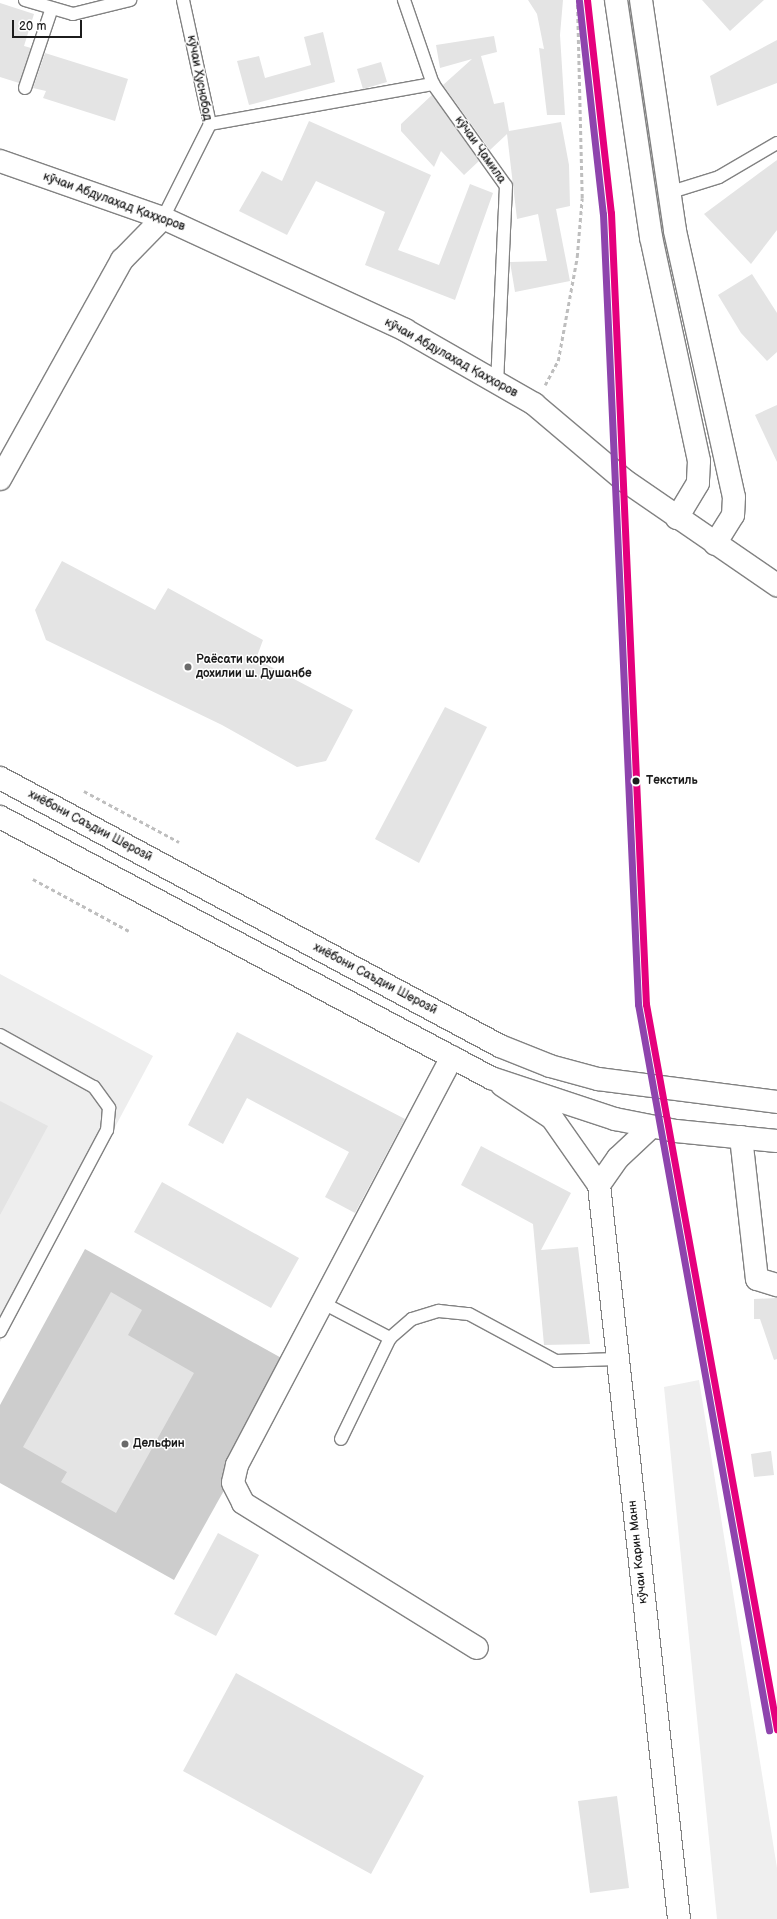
<!DOCTYPE html>
<html>
<head>
<meta charset="utf-8">
<style>
  body { margin:0 }
  #map { position:relative; width:777px; height:1919px; overflow:hidden; background:#fff; font-family:"Balsamiq Sans",sans-serif }
  div>[style] { position:absolute }
  .built>* { inset:0; background:#eee }
  .green>* { inset:0; background:#efefef }
  .water>* { inset:0; background:#cdcdcd }
  .building>* { inset:0; background:#e4e4e4 }
  .path>* { height:2.5px; margin-top:-1.25px; transform-origin:0; background:repeating-linear-gradient(90deg,#bebebe 0 4px,transparent 0 7px) }
  .roads { filter:drop-shadow(1px 0 #828282) drop-shadow(-1px 0 #828282) drop-shadow(0 1px #828282) drop-shadow(0 -1px #828282) }
  .service>* { height:12px; margin:-6px; padding:0 6px; transform-origin:6px; border-radius:6px; background:#fff }
  .minor>* { height:22px; margin:-11px; padding:0 11px; transform-origin:11px; border-radius:11px; background:#fff }
  .tertiary>* { height:22px; margin:-11px; padding:0 11px; transform-origin:11px; border-radius:11px; background:#fff }
  .trunk>* { height:22px; margin:-11px; padding:0 11px; transform-origin:11px; border-radius:11px; background:#fff }
  .rail-1>* { height:7px; margin:-3.5px; padding:0 3.5px; transform-origin:3.5px; border-radius:3.5px; background:#e5007d }
  .rail-2>* { height:7px; margin:-3.5px; padding:0 3.5px; transform-origin:3.5px; border-radius:3.5px; background:#8e44ad }
  .dots>* { width:11px; height:11px; translate:-50% -50%; box-sizing:border-box; border:2px solid #fff; border-radius:50% }
  span { translate:-50% -50%; white-space:nowrap; text-align:center; line-height:1.15; -webkit-text-stroke:3px #fff; paint-order:stroke }
  .street-label { font-size:12px; color:#1c1c1c }
  .poi-label { font-size:12px; color:#1c1c1c; font-weight:700 }
  .left { translate:0 -50%; text-align:left }
  .stop-label { font-size:12px; color:#1c1c1c; font-weight:700 }
  .scale { position:absolute; left:12px; top:20px; width:70px; height:18px; box-sizing:border-box; border:2px solid #1c1c1c; border-top:0; padding-left:5px; font-size:12px; line-height:14px; white-space:nowrap; color:#1c1c1c; -webkit-text-stroke:3px #fff; paint-order:stroke }
</style>
</head>
<body>
<div id="map">
  <div class="built">
    <div style="clip-path:polygon(0 974px,153px 1056px,0 1342px)"></div>
  </div>
  <div class="green">
    <div style="clip-path:polygon(699px 1380px,777px 1868px,777px 1919px,717px 1919px,664px 1387px)"></div>
  </div>
  <div class="water">
    <div style="clip-path:polygon(85px 1249px,294px 1365px,174px 1580px,0 1483px,0 1405px)"></div>
  </div>
  <div class="building">
    <div style="clip-path:polygon(528px 0,563px 0,560px 35px,565px 115px,547px 115px,539px 48px,544px 49px,537px 14px)"></div>
    <div style="clip-path:polygon(702px 0,764px 0,730px 31px)"></div>
    <div style="clip-path:polygon(0 3px,34px 14px,24px 46px,31px 48px,19px 83px,0 77px)"></div>
    <div style="clip-path:polygon(323px 32px,335px 82px,249px 105px,237px 61px,259px 56px,265px 78px,311px 65px,304px 37px)"></div>
    <div style="clip-path:polygon(494px 36px,497px 52px,481px 56px,494px 104px,504px 102px,509px 131px,561px 122px,569px 165px,570px 206px,556px 209px,570px 281px,515px 292px,510px 262px,547px 261px,538px 214px,517px 219px,507px 134px,490px 150px,443px 85px,472px 59px,440px 68px,436px 45px)"></div>
    <div style="clip-path:polygon(777px 40px,777px 83px,717px 106px,710px 76px)"></div>
    <div style="clip-path:polygon(45px 53px,128px 79px,115px 121px,43px 98px,46px 91px,33px 88px)"></div>
    <div style="clip-path:polygon(381px 62px,387px 82px,363px 89px,357px 69px)"></div>
    <div style="clip-path:polygon(432px 95px,479px 161px,464px 175px,441px 151px,434px 167px,401px 131px,401px 124px)"></div>
    <div style="clip-path:polygon(309px 121px,431px 175px,398px 250px,439px 265px,470px 184px,493px 193px,455px 300px,365px 265px,385px 212px,316px 181px,287px 235px,239px 211px,262px 171px,282px 181px)"></div>
    <div style="clip-path:polygon(777px 160px,777px 230px,751px 264px,704px 214px)"></div>
    <div style="clip-path:polygon(752px 274px,777px 313px,777px 352px,767px 361px,741px 333px,718px 295px)"></div>
    <div style="clip-path:polygon(777px 405px,777px 462px,755px 415px)"></div>
    <div style="clip-path:polygon(62px 561px,155px 610px,168px 588px,263px 640px,256px 659px,353px 710px,326px 761px,297px 767px,222px 725px,46px 640px,35px 610px)"></div>
    <div style="clip-path:polygon(445px 707px,487px 727px,419px 863px,375px 839px)"></div>
    <div style="clip-path:polygon(237px 1032px,405px 1119px,355px 1213px,325px 1197px,349px 1152px,247px 1098px,223px 1144px,188px 1125px)"></div>
    <div style="clip-path:polygon(0 1101px,48px 1126px,0 1215px)"></div>
    <div style="clip-path:polygon(481px 1146px,571px 1193px,541px 1250px,578px 1247px,590px 1344px,544px 1345px,533px 1224px,461px 1185px)"></div>
    <div style="clip-path:polygon(162px 1182px,299px 1258px,271px 1308px,134px 1232px)"></div>
    <div style="clip-path:polygon(111px 1292px,142px 1310px,128px 1335px,194px 1373px,116px 1513px,61px 1482px,67px 1472px,23px 1447px)"></div>
    <div style="clip-path:polygon(777px 1298px,777px 1359px,774px 1360px,760px 1319px,754px 1319px,754px 1299px)"></div>
    <div style="clip-path:polygon(771px 1451px,774px 1475px,754px 1477px,751px 1454px)"></div>
    <div style="clip-path:polygon(218px 1533px,259px 1555px,216px 1636px,174px 1614px)"></div>
    <div style="clip-path:polygon(236px 1673px,424px 1776px,371px 1874px,183px 1771px)"></div>
    <div style="clip-path:polygon(617px 1796px,629px 1888px,590px 1893px,578px 1801px)"></div>
  </div>
  <div class="path">
    <div style="left:545px;top:385px;width:27px;rotate:-62deg"></div>
    <div style="left:558px;top:361px;width:106px;rotate:-79.6deg"></div>
    <div style="left:577px;top:257px;width:59px;rotate:-85.2deg"></div>
    <div style="left:582px;top:198px;width:198px;rotate:-91.4deg"></div>
    <div style="left:84px;top:791px;width:108px;rotate:28.2deg"></div>
    <div style="left:33px;top:879px;width:109px;rotate:28.4deg"></div>
  </div>
  <div class="roads">
    <div class="service">
      <div style="left:25px;top:0;width:50px;rotate:16.3deg"></div>
      <div style="left:73px;top:14px;width:59px;rotate:-13.8deg"></div>
      <div style="left:404px;top:0;width:89px;rotate:71deg"></div>
      <div style="left:433px;top:84px;width:125px;rotate:54.4deg"></div>
      <div style="left:506px;top:186px;width:198px;rotate:92.6deg"></div>
      <div style="left:25px;top:88px;width:84px;rotate:-71.4deg"></div>
      <div style="left:210px;top:124px;width:227px;rotate:-10.2deg"></div>
      <div style="left:668px;top:193px;width:53px;rotate:-17.4deg"></div>
      <div style="left:719px;top:177px;width:67px;rotate:-30.4deg"></div>
      <div style="left:163px;top:218px;width:105px;rotate:-63.4deg"></div>
      <div style="left:210px;top:124px;width:127px;rotate:-102.3deg"></div>
      <div style="left:0;top:1035px;width:107px;rotate:29deg"></div>
      <div style="left:94px;top:1087px;width:26px;rotate:54deg"></div>
      <div style="left:109px;top:1108px;width:22px;rotate:95deg"></div>
      <div style="left:107px;top:1130px;width:228px;rotate:118deg"></div>
      <div style="left:323px;top:1303px;width:76px;rotate:27.6deg"></div>
      <div style="left:390px;top:1338px;width:112px;rotate:115.9deg"></div>
      <div style="left:390px;top:1338px;width:29px;rotate:-41deg"></div>
      <div style="left:412px;top:1319px;width:28px;rotate:-17deg"></div>
      <div style="left:439px;top:1311px;width:30px;rotate:6deg"></div>
      <div style="left:469px;top:1314px;width:99px;rotate:28.4deg"></div>
      <div style="left:556px;top:1361px;width:61px;rotate:-1.9deg"></div>
    </div>
    <div class="minor">
      <div style="left:616px;top:0;width:240px;rotate:81.6deg"></div>
      <div style="left:651px;top:237px;width:229px;rotate:77.9deg"></div>
      <div style="left:699px;top:461px;width:22px;rotate:93deg"></div>
      <div style="left:698px;top:483px;width:41px;rotate:121deg"></div>
      <div style="left:641px;top:0;width:233px;rotate:81.6deg"></div>
      <div style="left:675px;top:231px;width:272px;rotate:77.5deg"></div>
      <div style="left:734px;top:497px;width:18px;rotate:93deg"></div>
      <div style="left:733px;top:515px;width:34px;rotate:122deg"></div>
      <div style="left:0;top:161px;width:173px;rotate:19.3deg"></div>
      <div style="left:163px;top:218px;width:267px;rotate:24.8deg"></div>
      <div style="left:405px;top:330px;width:149px;rotate:29.8deg"></div>
      <div style="left:534px;top:404px;width:118px;rotate:40.2deg"></div>
      <div style="left:624px;top:480px;width:186px;rotate:34.5deg"></div>
      <div style="left:0;top:479px;width:251px;rotate:-60.9deg"></div>
      <div style="left:122px;top:260px;width:59px;rotate:-45.7deg"></div>
      <div style="left:452px;top:1057px;width:461px;rotate:117.8deg"></div>
      <div style="left:237px;top:1465px;width:18px;rotate:103deg"></div>
      <div style="left:233px;top:1483px;width:22px;rotate:63deg"></div>
      <div style="left:243px;top:1503px;width:275px;rotate:31.8deg"></div>
      <div style="left:741px;top:1137px;width:143px;rotate:83.6deg"></div>
      <div style="left:757px;top:1279px;width:21px;rotate:17deg"></div>
    </div>
    <div class="tertiary">
      <div style="left:502px;top:1085px;width:60px;rotate:33.4deg"></div>
      <div style="left:552px;top:1118px;width:82px;rotate:55deg"></div>
      <div style="left:599px;top:1185px;width:33px;rotate:-55deg"></div>
      <div style="left:618px;top:1158px;width:45px;rotate:-43.2deg"></div>
      <div style="left:599px;top:1185px;width:738px;rotate:83.78deg"></div>
    </div>
    <div class="trunk">
      <div style="left:0;top:778px;width:567px;rotate:28.19deg"></div>
      <div style="left:500px;top:1046px;width:54px;rotate:21.8deg"></div>
      <div style="left:550px;top:1066px;width:50px;rotate:15.2deg"></div>
      <div style="left:598px;top:1079px;width:180px;rotate:7.3deg"></div>
      <div style="left:0;top:817px;width:556px;rotate:27.99deg"></div>
      <div style="left:491px;top:1078px;width:131px;rotate:18.3deg"></div>
      <div style="left:615px;top:1119px;width:62px;rotate:11.1deg"></div>
      <div style="left:676px;top:1131px;width:101px;rotate:5.7deg"></div>
    </div>
  </div>
  <div class="rail-1">
    <div style="left:587px;top:0;width:214px;rotate:83.6deg"></div>
    <div style="left:611px;top:213px;width:792px;rotate:87.47deg"></div>
    <div style="left:646px;top:1004px;width:737px;rotate:79.76deg"></div>
  </div>
  <div class="rail-2">
    <div style="left:579px;top:1px;width:214px;rotate:83.6deg"></div>
    <div style="left:603px;top:214px;width:791px;rotate:87.46deg"></div>
    <div style="left:638px;top:1004px;width:738px;rotate:79.77deg"></div>
  </div>
  <div class="dots">
    <div style="left:188px;top:667px;background:#6b6b6b"></div>
    <div style="left:636px;top:781px;background:#1c1c1c"></div>
    <div style="left:125px;top:1444px;background:#6b6b6b"></div>
  </div>
  <div class="street-label">
    <span style="left:199px;top:78px;rotate:79deg">кӯчаи Ҳуснобод</span>
    <span style="left:480px;top:150px;rotate:55deg">кӯчаи Ҷамила</span>
    <span style="left:114px;top:202px;rotate:20deg">кӯчаи Абдулаҳад Қаҳҳоров</span>
    <span style="left:451px;top:358px;rotate:29deg">кӯчаи Абдулаҳад Қаҳҳоров</span>
    <span style="left:90px;top:826px;rotate:28deg">хиёбони Саъдии Шерозӣ</span>
    <span style="left:375px;top:979px;rotate:28deg">хиёбони Саъдии Шерозӣ</span>
    <span style="left:638px;top:1552px;rotate:-96deg">кӯчаи Карин Манн</span>
  </div>
  <div class="poi-label">
    <span class="left" style="left:196px;top:667px">Раёсати корхои<br>дохилии ш. Душанбе</span>
    <span class="left" style="left:133px;top:1444px">Дельфин</span>
  </div>
  <div class="stop-label">
    <span class="left" style="left:646px;top:781px">Текстиль</span>
  </div>
  <div class="scale">20 m</div>
</div>
</body>
</html>
